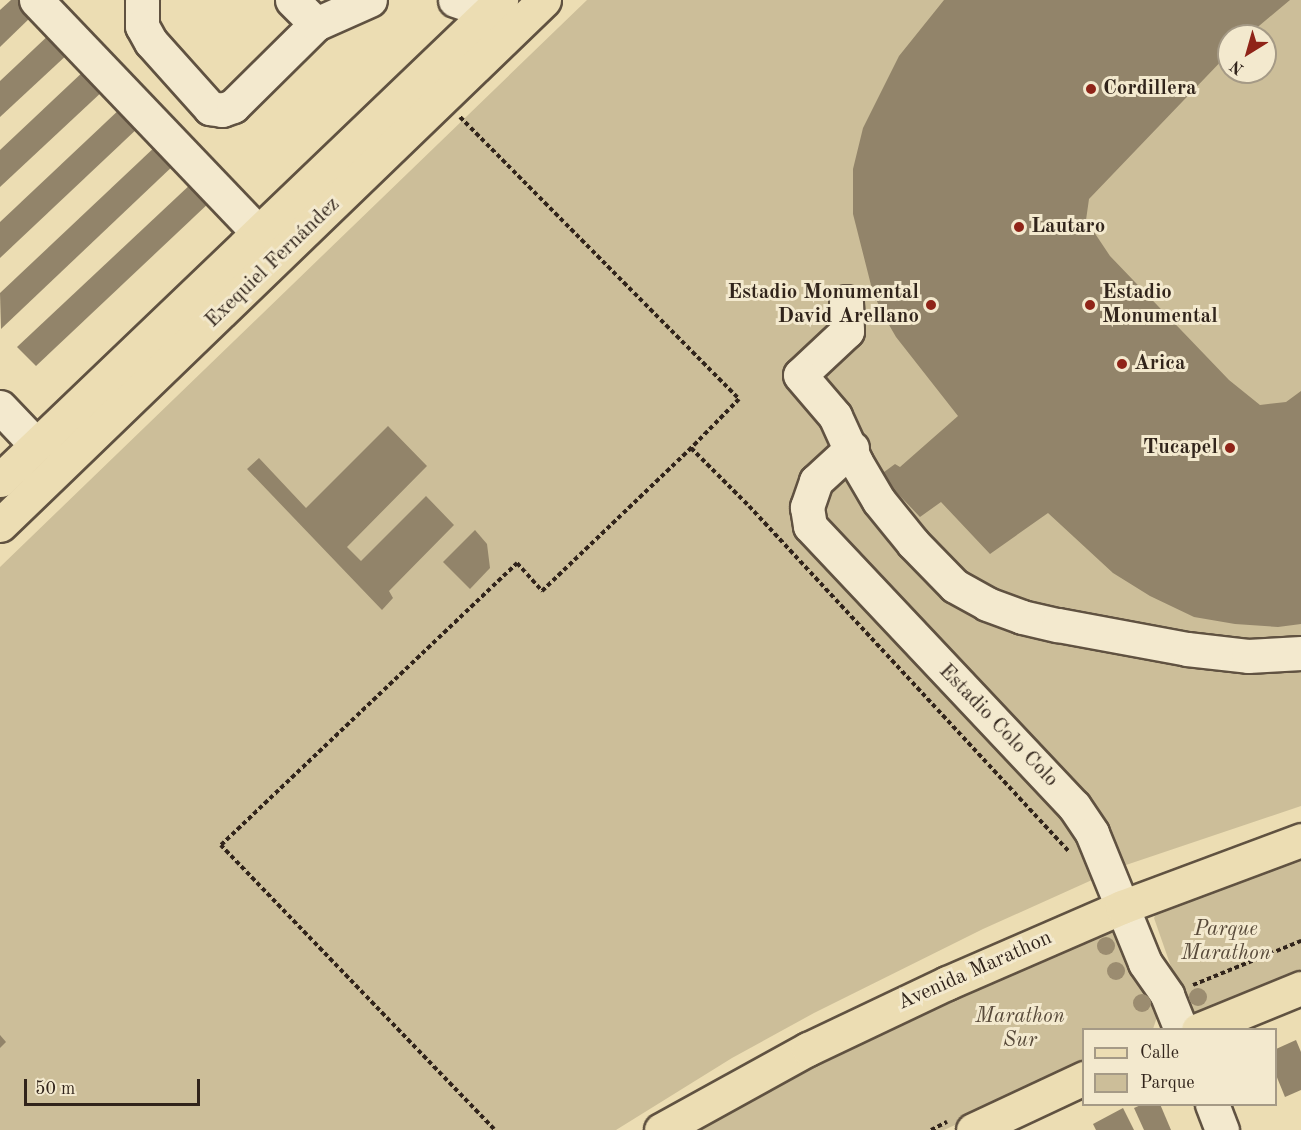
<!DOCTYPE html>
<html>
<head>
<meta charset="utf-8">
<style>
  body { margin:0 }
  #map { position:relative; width:1301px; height:1130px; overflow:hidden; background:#ecddb3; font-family:"Old Standard TT",serif }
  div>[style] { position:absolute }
  .green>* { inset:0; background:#ccbe99 }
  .building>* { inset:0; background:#92846a }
  .path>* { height:4px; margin-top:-2px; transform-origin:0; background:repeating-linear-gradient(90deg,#31241b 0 4.5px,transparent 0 7.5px) }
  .roads { filter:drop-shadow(2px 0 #605241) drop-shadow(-2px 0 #605241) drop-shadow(0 2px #605241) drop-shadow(0 -2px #605241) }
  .minor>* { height:33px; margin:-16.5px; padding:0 16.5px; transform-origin:16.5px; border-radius:16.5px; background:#f3e9ce }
  .major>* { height:33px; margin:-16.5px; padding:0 16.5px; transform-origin:16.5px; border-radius:16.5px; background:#ecddb3 }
  .trees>* { width:18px; height:18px; margin:-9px; border-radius:50%; background:#9b8c70 }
  .dots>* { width:16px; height:16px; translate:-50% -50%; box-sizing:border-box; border:3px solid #f3e9ce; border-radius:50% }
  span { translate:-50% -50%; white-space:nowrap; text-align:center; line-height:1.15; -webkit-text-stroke:6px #f3e9ce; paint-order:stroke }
  .poi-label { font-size:21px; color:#31241b; font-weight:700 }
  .left { translate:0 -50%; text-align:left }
  .right { translate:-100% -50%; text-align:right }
  .street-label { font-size:21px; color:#31241b }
  .park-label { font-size:21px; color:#584a3a; font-style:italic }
  .legend { position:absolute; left:1082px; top:1028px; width:195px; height:78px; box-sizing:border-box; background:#f3e9ce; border:2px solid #a59a86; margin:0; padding:8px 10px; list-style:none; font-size:18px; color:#31241b }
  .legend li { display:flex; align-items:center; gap:12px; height:30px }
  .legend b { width:30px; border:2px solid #a59a86 }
  .north { position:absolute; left:1217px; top:24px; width:60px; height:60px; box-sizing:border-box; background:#f3e9ce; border:2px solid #a59a86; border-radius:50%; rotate:217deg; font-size:16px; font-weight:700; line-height:24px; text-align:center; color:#31241b }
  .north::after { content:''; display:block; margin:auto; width:21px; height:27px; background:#8f2418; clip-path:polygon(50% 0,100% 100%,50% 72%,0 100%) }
  .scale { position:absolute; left:24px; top:1079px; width:176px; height:27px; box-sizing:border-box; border:3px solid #31241b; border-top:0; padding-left:8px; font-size:18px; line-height:21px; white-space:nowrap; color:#31241b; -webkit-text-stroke:4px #f3e9ce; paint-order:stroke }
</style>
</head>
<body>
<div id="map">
  <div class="green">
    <div style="clip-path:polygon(evenodd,587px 0,1301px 0,1301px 806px,1123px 866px,983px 929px,814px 1013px,732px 1058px,616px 1130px,0 1130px,0 567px,587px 0,1229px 36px,1265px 36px,1265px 72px,1229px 72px,1229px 36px)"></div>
    <div style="clip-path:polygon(1301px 854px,1301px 975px,1194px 1016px,1184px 1004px,1154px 918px,1160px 904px)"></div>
    <div style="clip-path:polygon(1107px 923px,1125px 933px,1158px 1014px,1153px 1029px,1084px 1030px,1083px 1067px,944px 1130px,684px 1130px,760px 1083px)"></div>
  </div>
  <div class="building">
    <div style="clip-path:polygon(11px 0,21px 0,34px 14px,0 47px,0 10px)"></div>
    <div style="clip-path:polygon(944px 0,1290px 0,1247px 36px,1229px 36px,1229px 53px,1089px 199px,1086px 220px,1110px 256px,1229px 380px,1260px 405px,1286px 402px,1301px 391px,1301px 624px,1278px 627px,1235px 624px,1194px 617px,1150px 596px,1113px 573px,1048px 513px,990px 554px,941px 502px,920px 517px,880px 475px,895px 464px,900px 467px,958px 416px,896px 337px,885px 318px,873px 293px,853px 214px,853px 169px,863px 128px,899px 56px)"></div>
    <div style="clip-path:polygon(52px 32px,70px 52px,0 117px,0 81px)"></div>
    <div style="clip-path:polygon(86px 69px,105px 89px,0 187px,0 150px)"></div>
    <div style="clip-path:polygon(122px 107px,140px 126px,0 258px,0 222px)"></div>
    <div style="clip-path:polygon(158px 144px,176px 163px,1px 329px,0 293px)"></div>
    <div style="clip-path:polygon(193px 182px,211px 201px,36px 366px,17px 347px)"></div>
    <div style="clip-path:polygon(388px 426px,427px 466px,347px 547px,361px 561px,426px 496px,454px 525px,389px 591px,393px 598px,382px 610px,247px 469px,259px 458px,306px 508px)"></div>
    <div style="clip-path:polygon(475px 530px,487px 544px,490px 568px,470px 589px,443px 562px)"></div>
    <div style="clip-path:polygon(0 1035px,6px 1042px,0 1048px)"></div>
    <div style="clip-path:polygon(1296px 1040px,1301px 1052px,1301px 1090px,1285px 1097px,1276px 1075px,1276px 1049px)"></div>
    <div style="clip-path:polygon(1143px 1104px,1160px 1104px,1171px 1130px,1144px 1130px,1134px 1108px)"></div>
    <div style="clip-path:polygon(1123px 1108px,1134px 1130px,1096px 1130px,1093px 1124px)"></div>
  </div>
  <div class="path">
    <div style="left:460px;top:117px;width:397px;rotate:45.3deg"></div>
    <div style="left:739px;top:399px;width:69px;rotate:134.4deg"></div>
    <div style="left:691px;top:448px;width:82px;rotate:45deg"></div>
    <div style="left:749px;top:506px;width:470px;rotate:47.2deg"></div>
    <div style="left:1193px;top:985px;width:117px;rotate:-22.2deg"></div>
    <div style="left:494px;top:1129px;width:394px;rotate:-133.9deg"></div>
    <div style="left:221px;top:845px;width:409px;rotate:-43.6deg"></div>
    <div style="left:517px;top:563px;width:38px;rotate:48deg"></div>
    <div style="left:542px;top:591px;width:207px;rotate:-43.8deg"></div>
    <div style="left:931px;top:1130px;width:18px;rotate:-27deg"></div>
  </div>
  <div class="roads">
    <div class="minor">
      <div style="left:36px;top:0;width:323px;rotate:46.3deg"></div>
      <div style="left:142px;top:0;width:26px;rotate:90deg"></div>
      <div style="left:142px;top:26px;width:18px;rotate:61deg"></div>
      <div style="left:151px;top:42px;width:89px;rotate:48.2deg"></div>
      <div style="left:210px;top:108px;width:12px;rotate:9deg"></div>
      <div style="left:222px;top:110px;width:12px;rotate:-20deg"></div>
      <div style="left:233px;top:106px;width:117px;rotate:-44.7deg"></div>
      <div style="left:316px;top:24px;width:59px;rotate:-24deg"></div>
      <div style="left:292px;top:0;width:34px;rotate:45deg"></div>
      <div style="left:455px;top:0;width:36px;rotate:19deg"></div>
      <div style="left:846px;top:302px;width:29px;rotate:88deg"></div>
      <div style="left:847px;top:331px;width:64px;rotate:136.9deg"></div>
      <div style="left:800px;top:375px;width:54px;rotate:49.5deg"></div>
      <div style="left:835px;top:416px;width:51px;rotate:65.5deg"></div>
      <div style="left:856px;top:462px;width:45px;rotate:59.5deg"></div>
      <div style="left:879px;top:501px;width:54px;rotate:51deg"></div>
      <div style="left:913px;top:543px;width:60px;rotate:45.7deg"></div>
      <div style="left:955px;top:586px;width:37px;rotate:29deg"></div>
      <div style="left:987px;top:604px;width:37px;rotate:20deg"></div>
      <div style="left:1022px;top:617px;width:37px;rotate:13deg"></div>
      <div style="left:1058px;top:625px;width:131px;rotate:10.5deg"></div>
      <div style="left:1187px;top:649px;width:61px;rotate:6.5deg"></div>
      <div style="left:1248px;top:656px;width:53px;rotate:-3.2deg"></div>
      <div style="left:0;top:407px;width:52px;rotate:46.5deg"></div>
      <div style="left:852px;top:448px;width:49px;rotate:137.5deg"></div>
      <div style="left:816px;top:481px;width:28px;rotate:109deg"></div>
      <div style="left:807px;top:507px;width:19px;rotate:81deg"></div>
      <div style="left:810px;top:526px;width:385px;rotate:46.7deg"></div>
      <div style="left:1074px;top:806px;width:32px;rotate:56deg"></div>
      <div style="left:1092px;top:833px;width:140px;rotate:67.8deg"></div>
      <div style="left:1145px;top:963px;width:39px;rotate:55deg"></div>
      <div style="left:1167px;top:995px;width:38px;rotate:68deg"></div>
      <div style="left:1212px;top:1104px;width:28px;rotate:69deg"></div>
    </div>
    <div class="major">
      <div style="left:0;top:480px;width:694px;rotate:-43.77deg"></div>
      <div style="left:0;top:525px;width:756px;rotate:-43.98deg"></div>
      <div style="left:1198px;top:1030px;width:111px;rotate:-22.2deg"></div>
      <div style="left:661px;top:1130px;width:168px;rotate:-28.9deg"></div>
      <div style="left:808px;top:1049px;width:154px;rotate:-25.4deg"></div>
      <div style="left:947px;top:983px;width:191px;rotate:-23.5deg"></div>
      <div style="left:1122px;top:907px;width:191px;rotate:-20.5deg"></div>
      <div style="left:973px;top:1130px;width:123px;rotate:-25.1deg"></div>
    </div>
  </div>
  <div class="trees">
    <div style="left:1106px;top:946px"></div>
    <div style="left:1116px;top:971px"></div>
    <div style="left:1198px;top:997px"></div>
    <div style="left:1142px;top:1003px"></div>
  </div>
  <div class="dots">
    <div style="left:1091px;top:89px;background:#8f2418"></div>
    <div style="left:1019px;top:227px;background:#8f2418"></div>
    <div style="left:931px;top:305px;background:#8f2418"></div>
    <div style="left:1090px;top:305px;background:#8f2418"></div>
    <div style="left:1122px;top:364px;background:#8f2418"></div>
    <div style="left:1230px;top:448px;background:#8f2418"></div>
  </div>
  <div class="poi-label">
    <span class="left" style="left:1103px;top:89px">Cordillera</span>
    <span class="left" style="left:1031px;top:227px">Lautaro</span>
    <span class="right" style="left:919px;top:305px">Estadio Monumental<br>David Arellano</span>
    <span class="left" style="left:1102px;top:305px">Estadio<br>Monumental</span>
    <span class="left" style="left:1134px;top:364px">Arica</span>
    <span class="right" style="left:1218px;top:448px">Tucapel</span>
  </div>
  <div class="street-label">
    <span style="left:273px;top:263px;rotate:-44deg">Exequiel Fernández</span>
    <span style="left:998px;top:726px;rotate:46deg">Estadio Colo Colo</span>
    <span style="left:975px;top:971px;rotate:-24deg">Avenida Marathon</span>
  </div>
  <div class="park-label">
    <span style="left:1226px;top:942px">Parque<br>Marathon</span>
    <span style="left:1020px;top:1029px">Marathon<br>Sur</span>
  </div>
  <ul class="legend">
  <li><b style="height:8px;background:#ecddb3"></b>Calle</li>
  <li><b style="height:16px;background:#ccbe99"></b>Parque</li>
  </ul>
  <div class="north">N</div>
  <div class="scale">50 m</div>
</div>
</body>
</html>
